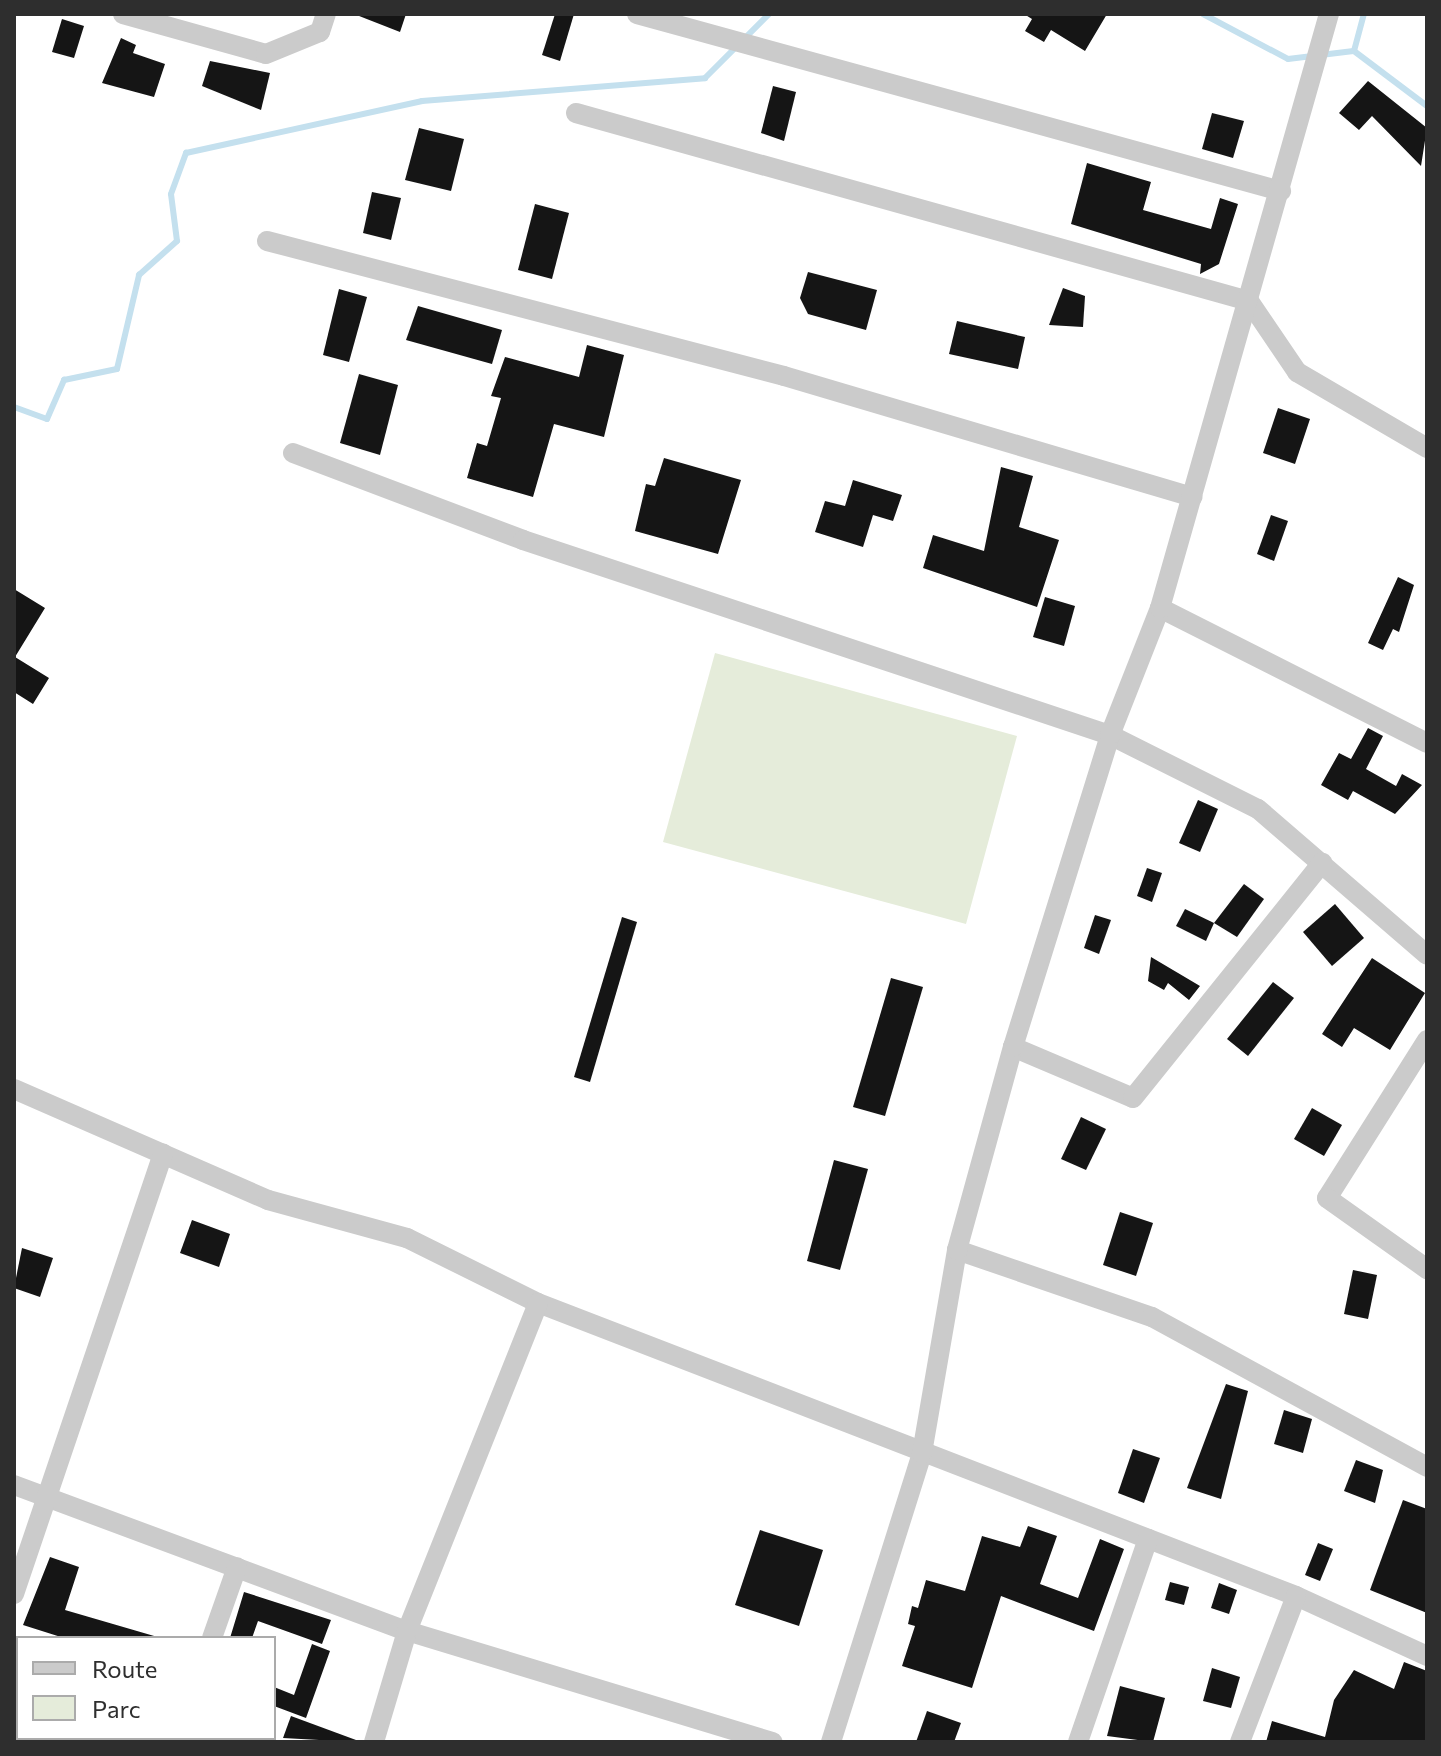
<!DOCTYPE html>
<html>
<head>
<meta charset="utf-8">
<style>
  body { margin:0 }
  #map { position:relative; width:1441px; height:1756px; overflow:hidden; background:#fff; font-family:Commissioner,sans-serif }
  div>[style] { position:absolute }
  .green>* { inset:0; background:#e5ecda }
  .stream>* { height:6px; margin:-3px; padding:0 3px; transform-origin:3px; border-radius:3px; background:#c4e0ee }
  .building>* { inset:0; background:#151515 }
  .minor>* { height:20px; margin:-10px; padding:0 10px; transform-origin:10px; border-radius:10px; background:#cbcbcb }
  span { translate:-50% -50%; white-space:nowrap; text-align:center; line-height:1.15; -webkit-text-stroke:8px #fff; paint-order:stroke }
  .frame { position:absolute; inset:0; border:16px solid #2e2e2e; pointer-events:none }
  .legend { position:absolute; left:16px; top:1636px; width:260px; height:104px; box-sizing:border-box; background:#fff; border:2px solid #ababab; margin:0; padding:10px 14px; list-style:none; font-size:24px; color:#2e2e2e }
  .legend li { display:flex; align-items:center; gap:16px; height:40px }
  .legend b { width:40px; border:2px solid #ababab }
</style>
</head>
<body>
<div id="map">
  <div class="green">
    <div style="clip-path:polygon(715px 653px,1017px 736px,966px 924px,663px 842px)"></div>
  </div>
  <div class="stream">
    <div style="left:1203px;top:14px;width:96px;rotate:27.9deg"></div>
    <div style="left:1288px;top:59px;width:66px;rotate:-6.9deg"></div>
    <div style="left:1354px;top:51px;width:38px;rotate:-75deg"></div>
    <div style="left:1354px;top:51px;width:91px;rotate:37deg"></div>
    <div style="left:14px;top:407px;width:35px;rotate:20deg"></div>
    <div style="left:47px;top:419px;width:43px;rotate:-66.4deg"></div>
    <div style="left:64px;top:380px;width:54px;rotate:-11.7deg"></div>
    <div style="left:117px;top:369px;width:97px;rotate:-76.8deg"></div>
    <div style="left:139px;top:275px;width:51px;rotate:-41.8deg"></div>
    <div style="left:177px;top:241px;width:47px;rotate:-97.3deg"></div>
    <div style="left:171px;top:194px;width:44px;rotate:-69.9deg"></div>
    <div style="left:186px;top:153px;width:242px;rotate:-12.4deg"></div>
    <div style="left:422px;top:101px;width:284px;rotate:-4.6deg"></div>
    <div style="left:705px;top:78px;width:91px;rotate:-45deg"></div>
  </div>
  <div class="building">
    <div style="clip-path:polygon(354px 14px,406px 14px,400px 32px)"></div>
    <div style="clip-path:polygon(555px 14px,574px 14px,560px 61px,542px 55px)"></div>
    <div style="clip-path:polygon(1024px 14px,1107px 14px,1085px 51px,1051px 30px,1044px 42px,1025px 31px,1032px 19px)"></div>
    <div style="clip-path:polygon(62px 19px,84px 26px,74px 58px,52px 52px)"></div>
    <div style="clip-path:polygon(121px 38px,136px 45px,133px 53px,165px 64px,154px 97px,102px 83px)"></div>
    <div style="clip-path:polygon(210px 61px,270px 73px,261px 110px,202px 86px)"></div>
    <div style="clip-path:polygon(1368px 81px,1427px 128px,1421px 166px,1372px 116px,1359px 130px,1339px 113px)"></div>
    <div style="clip-path:polygon(773px 86px,796px 92px,784px 141px,761px 133px)"></div>
    <div style="clip-path:polygon(1212px 113px,1244px 121px,1233px 158px,1202px 149px)"></div>
    <div style="clip-path:polygon(419px 128px,464px 139px,451px 191px,405px 180px)"></div>
    <div style="clip-path:polygon(1087px 163px,1151px 182px,1143px 210px,1211px 229px,1220px 198px,1238px 204px,1219px 264px,1200px 274px,1201px 264px,1071px 224px)"></div>
    <div style="clip-path:polygon(372px 192px,401px 198px,391px 240px,363px 233px)"></div>
    <div style="clip-path:polygon(535px 204px,569px 213px,552px 279px,518px 270px)"></div>
    <div style="clip-path:polygon(808px 272px,877px 290px,866px 330px,808px 314px,800px 298px)"></div>
    <div style="clip-path:polygon(1063px 288px,1085px 296px,1083px 327px,1049px 325px)"></div>
    <div style="clip-path:polygon(339px 289px,367px 297px,349px 362px,323px 355px)"></div>
    <div style="clip-path:polygon(418px 306px,502px 330px,492px 364px,406px 340px)"></div>
    <div style="clip-path:polygon(957px 321px,1025px 337px,1018px 369px,949px 354px)"></div>
    <div style="clip-path:polygon(587px 345px,624px 355px,604px 437px,554px 424px,533px 497px,467px 478px,477px 443px,487px 446px,501px 398px,491px 396px,505px 357px,579px 377px)"></div>
    <div style="clip-path:polygon(359px 374px,398px 385px,380px 455px,340px 443px)"></div>
    <div style="clip-path:polygon(1278px 408px,1310px 419px,1295px 464px,1263px 453px)"></div>
    <div style="clip-path:polygon(664px 458px,741px 480px,718px 554px,635px 531px,646px 484px,655px 486px)"></div>
    <div style="clip-path:polygon(1001px 467px,1033px 476px,1019px 527px,1059px 540px,1037px 607px,923px 568px,933px 535px,984px 551px)"></div>
    <div style="clip-path:polygon(853px 480px,902px 495px,893px 521px,873px 515px,863px 547px,815px 532px,825px 501px,845px 506px)"></div>
    <div style="clip-path:polygon(1271px 515px,1288px 521px,1274px 561px,1257px 554px)"></div>
    <div style="clip-path:polygon(1398px 577px,1414px 585px,1399px 632px,1393px 629px,1383px 650px,1368px 643px)"></div>
    <div style="clip-path:polygon(14px 589px,45px 608px,15px 657px,49px 678px,33px 704px,14px 692px)"></div>
    <div style="clip-path:polygon(1045px 597px,1075px 606px,1064px 646px,1033px 637px)"></div>
    <div style="clip-path:polygon(1368px 728px,1383px 736px,1366px 769px,1396px 786px,1402px 774px,1422px 785px,1395px 814px,1353px 791px,1348px 800px,1321px 785px,1339px 753px,1351px 759px)"></div>
    <div style="clip-path:polygon(1198px 800px,1218px 809px,1200px 852px,1179px 843px)"></div>
    <div style="clip-path:polygon(1147px 868px,1162px 873px,1152px 902px,1137px 896px)"></div>
    <div style="clip-path:polygon(1244px 884px,1264px 899px,1237px 937px,1214px 923px)"></div>
    <div style="clip-path:polygon(1335px 904px,1364px 938px,1332px 966px,1303px 932px)"></div>
    <div style="clip-path:polygon(1185px 909px,1214px 923px,1206px 941px,1176px 926px)"></div>
    <div style="clip-path:polygon(1095px 915px,1111px 920px,1099px 954px,1084px 948px)"></div>
    <div style="clip-path:polygon(622px 917px,637px 922px,590px 1082px,574px 1077px)"></div>
    <div style="clip-path:polygon(1151px 957px,1200px 986px,1189px 1000px,1168px 983px,1164px 990px,1148px 981px)"></div>
    <div style="clip-path:polygon(1372px 958px,1425px 993px,1390px 1050px,1354px 1028px,1342px 1047px,1322px 1034px)"></div>
    <div style="clip-path:polygon(891px 978px,923px 987px,885px 1116px,853px 1107px)"></div>
    <div style="clip-path:polygon(1273px 982px,1294px 998px,1248px 1056px,1227px 1039px)"></div>
    <div style="clip-path:polygon(1312px 1108px,1342px 1125px,1324px 1156px,1294px 1139px)"></div>
    <div style="clip-path:polygon(1081px 1117px,1106px 1129px,1086px 1170px,1061px 1159px)"></div>
    <div style="clip-path:polygon(834px 1160px,868px 1169px,840px 1270px,807px 1261px)"></div>
    <div style="clip-path:polygon(1120px 1212px,1153px 1223px,1136px 1276px,1103px 1265px)"></div>
    <div style="clip-path:polygon(192px 1220px,230px 1234px,219px 1267px,180px 1253px)"></div>
    <div style="clip-path:polygon(22px 1248px,53px 1258px,40px 1297px,14px 1288px)"></div>
    <div style="clip-path:polygon(1353px 1270px,1377px 1275px,1368px 1319px,1344px 1314px)"></div>
    <div style="clip-path:polygon(1226px 1384px,1248px 1391px,1221px 1499px,1187px 1488px)"></div>
    <div style="clip-path:polygon(1284px 1410px,1312px 1419px,1303px 1453px,1274px 1444px)"></div>
    <div style="clip-path:polygon(1133px 1449px,1160px 1458px,1144px 1503px,1118px 1493px)"></div>
    <div style="clip-path:polygon(1356px 1460px,1383px 1470px,1375px 1503px,1344px 1491px)"></div>
    <div style="clip-path:polygon(1403px 1500px,1427px 1509px,1427px 1613px,1370px 1590px)"></div>
    <div style="clip-path:polygon(1028px 1526px,1057px 1536px,1040px 1584px,1078px 1598px,1100px 1539px,1124px 1549px,1094px 1631px,1001px 1596px,972px 1688px,902px 1666px,915px 1626px,908px 1624px,912px 1606px,918px 1608px,926px 1580px,965px 1591px,982px 1536px,1020px 1547px)"></div>
    <div style="clip-path:polygon(760px 1530px,823px 1550px,799px 1626px,735px 1605px)"></div>
    <div style="clip-path:polygon(1318px 1543px,1333px 1549px,1320px 1581px,1305px 1575px)"></div>
    <div style="clip-path:polygon(50px 1557px,79px 1567px,65px 1610px,161px 1638px,64px 1638px,23px 1625px)"></div>
    <div style="clip-path:polygon(1170px 1582px,1189px 1587px,1184px 1605px,1165px 1600px)"></div>
    <div style="clip-path:polygon(1219px 1583px,1237px 1590px,1229px 1614px,1211px 1608px)"></div>
    <div style="clip-path:polygon(244px 1592px,331px 1620px,322px 1644px,258px 1621px,252px 1638px,230px 1638px)"></div>
    <div style="clip-path:polygon(312px 1644px,330px 1651px,306px 1718px,274px 1706px,274px 1687px,294px 1695px)"></div>
    <div style="clip-path:polygon(1404px 1662px,1427px 1671px,1427px 1742px,1266px 1742px,1272px 1721px,1325px 1737px,1334px 1700px,1354px 1670px,1394px 1689px)"></div>
    <div style="clip-path:polygon(1212px 1668px,1240px 1677px,1231px 1708px,1203px 1701px)"></div>
    <div style="clip-path:polygon(1120px 1686px,1165px 1698px,1153px 1742px,1107px 1736px)"></div>
    <div style="clip-path:polygon(927px 1711px,961px 1723px,954px 1742px,916px 1742px)"></div>
    <div style="clip-path:polygon(291px 1716px,356px 1740px,355px 1742px,283px 1738px)"></div>
  </div>
  <div class="minor">
    <div style="left:123px;top:14px;width:148px;rotate:15.6deg"></div>
    <div style="left:266px;top:54px;width:58px;rotate:-22.2deg"></div>
    <div style="left:320px;top:32px;width:19px;rotate:-72deg"></div>
    <div style="left:637px;top:14px;width:668px;rotate:15.37deg"></div>
    <div style="left:576px;top:113px;width:699px;rotate:15.61deg"></div>
    <div style="left:1249px;top:301px;width:86px;rotate:55.9deg"></div>
    <div style="left:1297px;top:372px;width:151px;rotate:30.3deg"></div>
    <div style="left:267px;top:241px;width:534px;rotate:14.63deg"></div>
    <div style="left:784px;top:376px;width:426px;rotate:16.5deg"></div>
    <div style="left:293px;top:453px;width:246px;rotate:20.7deg"></div>
    <div style="left:523px;top:540px;width:619px;rotate:18.38deg"></div>
    <div style="left:1110px;top:735px;width:165px;rotate:26.6deg"></div>
    <div style="left:1258px;top:809px;width:223px;rotate:40.8deg"></div>
    <div style="left:1160px;top:608px;width:299px;rotate:26.8deg"></div>
    <div style="left:1427px;top:1040px;width:187px;rotate:122.3deg"></div>
    <div style="left:1327px;top:1198px;width:123px;rotate:35.4deg"></div>
    <div style="left:1013px;top:1047px;width:130px;rotate:23deg"></div>
    <div style="left:1133px;top:1098px;width:302px;rotate:-51.2deg"></div>
    <div style="left:14px;top:1089px;width:277px;rotate:23.6deg"></div>
    <div style="left:268px;top:1200px;width:144px;rotate:15.3deg"></div>
    <div style="left:407px;top:1238px;width:146px;rotate:26.4deg"></div>
    <div style="left:538px;top:1303px;width:813px;rotate:21.13deg"></div>
    <div style="left:1296px;top:1596px;width:144px;rotate:24.6deg"></div>
    <div style="left:957px;top:1250px;width:206px;rotate:19deg"></div>
    <div style="left:1152px;top:1317px;width:313px;rotate:28.6deg"></div>
    <div style="left:14px;top:1485px;width:419px;rotate:20.4deg"></div>
    <div style="left:407px;top:1631px;width:382px;rotate:16.9deg"></div>
    <div style="left:14px;top:1594px;width:465px;rotate:-71.3deg"></div>
    <div style="left:212px;top:1638px;width:75px;rotate:-70.6deg"></div>
    <div style="left:175px;top:1742px;width:4px;rotate:-63deg"></div>
    <div style="left:374px;top:1742px;width:116px;rotate:-73.4deg"></div>
    <div style="left:407px;top:1631px;width:353px;rotate:-68.2deg"></div>
    <div style="left:831px;top:1742px;width:303px;rotate:-72.5deg"></div>
    <div style="left:922px;top:1453px;width:206px;rotate:-80.2deg"></div>
    <div style="left:957px;top:1250px;width:211px;rotate:-74.6deg"></div>
    <div style="left:1013px;top:1047px;width:327px;rotate:-72.7deg"></div>
    <div style="left:1110px;top:735px;width:136px;rotate:-68.5deg"></div>
    <div style="left:1160px;top:608px;width:618px;rotate:-74.12deg"></div>
    <div style="left:1078px;top:1742px;width:215px;rotate:-71deg"></div>
    <div style="left:1240px;top:1742px;width:156px;rotate:-69deg"></div>
  </div>
  <div class="frame"></div>
  <ul class="legend">
  <li><b style="height:10px;background:#cbcbcb"></b>Route</li>
  <li><b style="height:22px;background:#e5ecda"></b>Parc</li>
  </ul>
</div>
</body>
</html>
